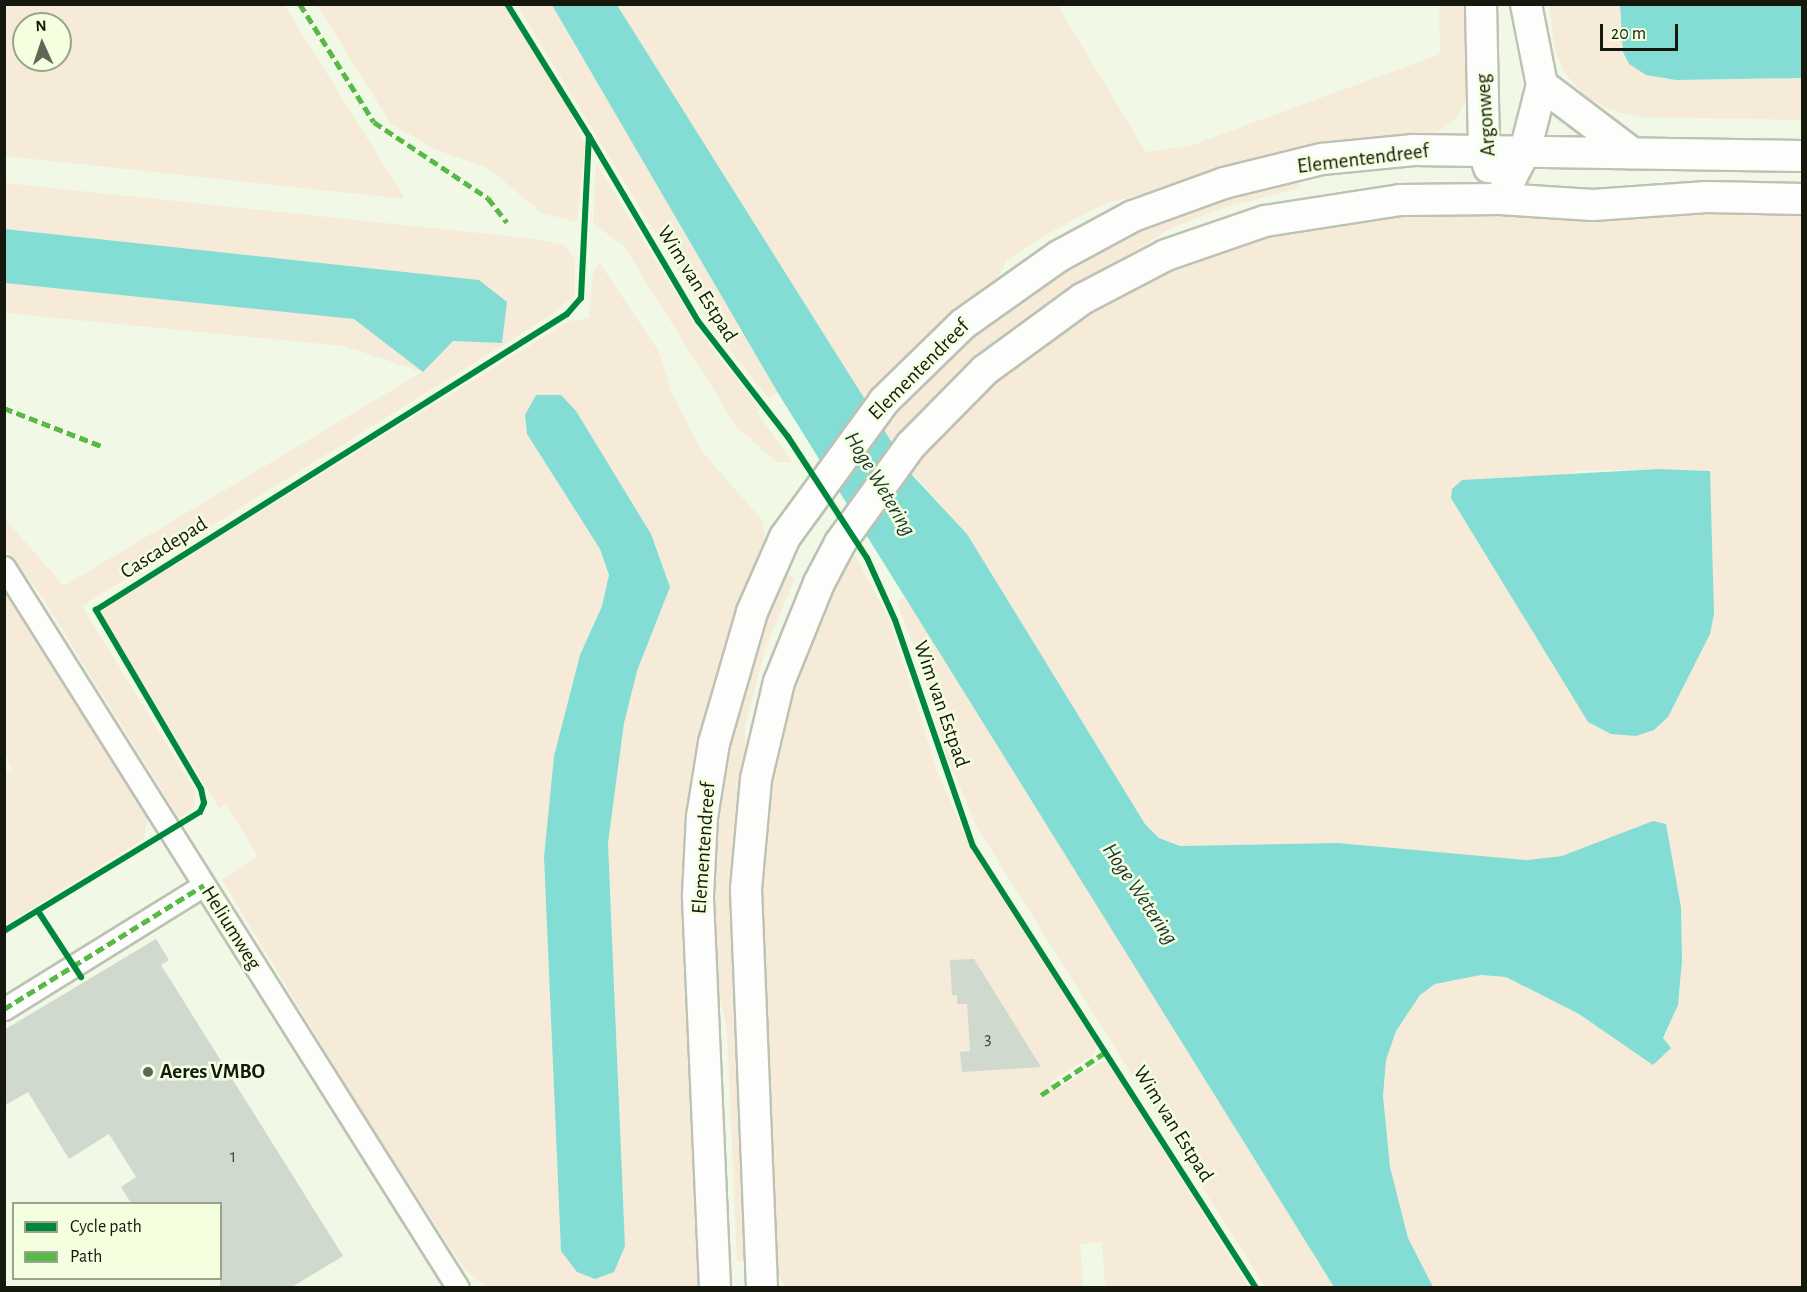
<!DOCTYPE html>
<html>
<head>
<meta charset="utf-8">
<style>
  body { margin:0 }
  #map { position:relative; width:1807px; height:1292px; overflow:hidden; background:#f1f8e6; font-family:"Alegreya Sans",sans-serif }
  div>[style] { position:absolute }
  .green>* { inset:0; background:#f6ebd9 }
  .water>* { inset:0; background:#83ddd4 }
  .building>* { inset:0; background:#d0d9cd }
  .roads { filter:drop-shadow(2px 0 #bdc2b4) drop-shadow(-2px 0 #bdc2b4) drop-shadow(0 2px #bdc2b4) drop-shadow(0 -2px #bdc2b4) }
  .street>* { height:21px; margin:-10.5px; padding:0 10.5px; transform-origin:10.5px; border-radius:10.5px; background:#fdfefb }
  .secondary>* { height:30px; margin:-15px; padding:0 15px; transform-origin:15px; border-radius:15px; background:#fdfefb }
  .quiet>* { height:4.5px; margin-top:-2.25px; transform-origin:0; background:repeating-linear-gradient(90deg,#58b947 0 9px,transparent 0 13.5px) }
  .cycleway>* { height:6px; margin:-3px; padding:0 3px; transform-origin:3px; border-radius:3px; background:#00873e }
  .dots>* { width:16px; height:16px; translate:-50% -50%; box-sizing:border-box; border:3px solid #f3ffdf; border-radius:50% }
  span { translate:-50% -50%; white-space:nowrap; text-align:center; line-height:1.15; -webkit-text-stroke:5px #f3ffdf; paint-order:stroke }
  .number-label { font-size:18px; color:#43483d }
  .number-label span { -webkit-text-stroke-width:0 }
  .street-label { font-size:21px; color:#14180d }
  .poi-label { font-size:21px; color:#14180d; font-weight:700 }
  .left { translate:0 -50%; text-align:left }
  .water-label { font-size:22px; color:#1d3331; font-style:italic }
  .frame { position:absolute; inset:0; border:6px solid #14180d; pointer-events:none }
  .legend { position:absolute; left:12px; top:1202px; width:210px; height:78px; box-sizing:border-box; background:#f3ffdf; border:2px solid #9aa38b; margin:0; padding:8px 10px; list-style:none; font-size:18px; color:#14180d }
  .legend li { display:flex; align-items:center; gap:12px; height:30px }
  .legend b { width:30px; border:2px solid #9aa38b }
  .north { position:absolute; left:12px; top:12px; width:60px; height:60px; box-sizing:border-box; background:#f3ffdf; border:2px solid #9aa38b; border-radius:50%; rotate:357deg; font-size:16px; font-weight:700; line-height:24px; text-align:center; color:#14180d }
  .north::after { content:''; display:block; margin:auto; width:21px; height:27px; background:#616659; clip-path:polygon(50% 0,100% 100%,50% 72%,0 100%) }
  .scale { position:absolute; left:1600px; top:24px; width:78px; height:27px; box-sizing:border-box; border:3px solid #14180d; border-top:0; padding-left:8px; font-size:18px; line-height:21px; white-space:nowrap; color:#14180d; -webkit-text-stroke:4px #f3ffdf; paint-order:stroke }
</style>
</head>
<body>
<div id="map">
  <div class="green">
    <div style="clip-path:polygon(evenodd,5px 4px,284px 5px,405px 199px,5px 156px,5px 4px,24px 24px,60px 24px,60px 60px,24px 60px,24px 24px)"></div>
    <div style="clip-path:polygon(317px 5px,506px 5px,570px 110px,585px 145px,577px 222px,542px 213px,488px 168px,437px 150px,391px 124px)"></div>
    <div style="clip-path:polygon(517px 5px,552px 5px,778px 393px,769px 399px,716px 333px)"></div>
    <div style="clip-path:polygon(617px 5px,1057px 5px,1146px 152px,1190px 146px,1440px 54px,1439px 5px,1469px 5px,1472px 78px,1467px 100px,1456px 118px,1438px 131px,1106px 203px,1056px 229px,1007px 260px,996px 280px,865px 403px)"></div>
    <div style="clip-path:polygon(1549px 5px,1620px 5px,1623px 52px,1646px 75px,1676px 80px,1802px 78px,1802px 120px,1637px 117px,1608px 109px,1587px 97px,1567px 76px,1555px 52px)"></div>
    <div style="clip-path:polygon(596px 163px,699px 331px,760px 409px,757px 412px,792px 462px,776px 462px,736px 426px,623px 245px,593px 224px)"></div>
    <div style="clip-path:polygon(1298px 177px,1300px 188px,1223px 208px,1170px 229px,1061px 296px,973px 361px,894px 445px,880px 425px,951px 351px,1046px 279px,1124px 235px,1201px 203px)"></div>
    <div style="clip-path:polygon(5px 183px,535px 239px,564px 245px,575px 259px,575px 295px,553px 314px,82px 606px,196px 792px,194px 807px,179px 818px,38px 591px,5px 549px,4px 518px,64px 586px,422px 372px,344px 346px,5px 313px,5px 283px,355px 319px,423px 372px,453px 341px,502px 343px,478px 280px,5px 229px)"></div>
    <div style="clip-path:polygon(evenodd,1802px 208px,1802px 1287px,1433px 1287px,1408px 1238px,1390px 1168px,1383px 1096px,1386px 1060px,1396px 1031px,1420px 995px,1435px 984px,1481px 975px,1506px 977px,1579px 1014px,1653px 1064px,1678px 1005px,1682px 961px,1681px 907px,1666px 824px,1562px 856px,1527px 860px,1338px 843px,1180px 846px,1159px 838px,1145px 824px,967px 534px,908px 468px,981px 390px,1072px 319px,1195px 256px,1303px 225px,1371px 214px,1802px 208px,1658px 469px,1710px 471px,1636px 736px,1611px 734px,1588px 722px,1574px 471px,1658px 469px)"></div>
    <div style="clip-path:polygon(evenodd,599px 262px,659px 352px,672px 394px,702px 452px,763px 521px,765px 537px,707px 712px,701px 1278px,699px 1287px,486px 1287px,466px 1271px,383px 1146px,222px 880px,258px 856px,226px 805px,219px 808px,103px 618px,105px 608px,574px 318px,575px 322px,589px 317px,593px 272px,599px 262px,576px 412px,651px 534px,670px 587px,637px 671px,624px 723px,608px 843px,625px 1246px,577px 1271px,561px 1251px,544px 857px,554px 756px,580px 655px,602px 606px,609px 575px,600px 549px,576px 412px)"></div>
    <div style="clip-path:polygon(852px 550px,889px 618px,937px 771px,964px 832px,1097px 1045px,1094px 1055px,1050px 1082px,1056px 1090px,1101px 1062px,1108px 1062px,1249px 1287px,1105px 1287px,1102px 1242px,1080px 1244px,1083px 1287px,786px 1287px,782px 1282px,776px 1268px,760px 869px,770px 769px,792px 683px,816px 619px)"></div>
    <div style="clip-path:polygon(785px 573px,795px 578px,765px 650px,745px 726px,749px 1261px,737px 1261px,727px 1031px,714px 971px,711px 881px,720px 776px,765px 617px)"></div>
    <div style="clip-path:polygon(5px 586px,148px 814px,144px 839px,5px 925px,5px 775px,12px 770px,4px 749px)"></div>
    <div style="clip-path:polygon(905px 596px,1334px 1287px,1265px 1287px,978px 829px,946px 755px,920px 662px,897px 602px)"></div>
  </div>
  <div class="water">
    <div style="clip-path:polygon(552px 5px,617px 5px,913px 476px,967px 534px,1145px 824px,1159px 838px,1180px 846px,1338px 843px,1527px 860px,1562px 856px,1653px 821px,1666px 824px,1681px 907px,1682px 961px,1678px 1005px,1663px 1038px,1671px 1048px,1653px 1065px,1579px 1014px,1506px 977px,1481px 975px,1435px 984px,1420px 995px,1396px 1031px,1386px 1060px,1383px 1096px,1390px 1167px,1408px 1238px,1433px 1287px,1334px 1287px,778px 393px)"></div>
    <div style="clip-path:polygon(1620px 5px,1802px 5px,1802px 78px,1676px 80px,1646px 75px,1629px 64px,1623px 52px)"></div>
    <div style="clip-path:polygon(5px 229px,479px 280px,507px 302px,502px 343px,453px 341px,423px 372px,354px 319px,5px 283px)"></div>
    <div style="clip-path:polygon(536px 395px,561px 395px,576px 411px,651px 534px,670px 587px,637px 671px,624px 723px,608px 843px,625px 1246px,614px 1272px,595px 1279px,577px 1272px,561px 1251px,544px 857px,554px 756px,580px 655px,602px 606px,609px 575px,600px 549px,527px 434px,525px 415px)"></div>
    <div style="clip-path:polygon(1658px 469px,1710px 471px,1714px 614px,1710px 634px,1668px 717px,1654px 730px,1636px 736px,1611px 734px,1588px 722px,1451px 498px,1452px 489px,1462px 480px)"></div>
  </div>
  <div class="building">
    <div style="clip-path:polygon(156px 939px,169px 960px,161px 965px,343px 1256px,292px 1287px,220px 1287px,220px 1203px,131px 1203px,121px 1187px,136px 1177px,109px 1134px,69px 1159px,28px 1092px,4px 1106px,4px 1030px)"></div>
    <div style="clip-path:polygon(974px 959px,1041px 1067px,962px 1072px,960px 1052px,970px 1051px,967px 1004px,957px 1004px,957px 995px,952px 995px,950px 960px)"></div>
  </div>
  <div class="roads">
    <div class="street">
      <div style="left:4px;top:567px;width:852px;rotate:57.8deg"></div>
      <div style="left:4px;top:1009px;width:235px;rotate:-31.8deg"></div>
    </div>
    <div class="secondary">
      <div style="left:1481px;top:4px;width:146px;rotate:88.8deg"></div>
      <div style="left:1484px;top:150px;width:18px;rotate:74deg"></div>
      <div style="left:1542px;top:85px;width:113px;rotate:37.1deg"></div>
      <div style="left:1500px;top:199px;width:54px;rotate:-62.5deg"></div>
      <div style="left:1525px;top:151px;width:68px;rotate:-75.6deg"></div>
      <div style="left:1542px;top:85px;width:83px;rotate:-101.2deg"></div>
      <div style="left:715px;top:1288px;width:393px;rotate:-92.5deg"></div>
      <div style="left:698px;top:895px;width:78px;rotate:-87.1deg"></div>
      <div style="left:702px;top:817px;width:75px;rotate:-80.8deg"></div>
      <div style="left:714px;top:743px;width:136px;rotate:-73.8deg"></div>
      <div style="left:752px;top:612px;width:82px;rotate:-66.3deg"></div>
      <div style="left:785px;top:537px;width:168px;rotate:-53.9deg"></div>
      <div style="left:884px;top:401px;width:110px;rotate:-44.3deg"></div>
      <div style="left:963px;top:324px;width:118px;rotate:-35.3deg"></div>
      <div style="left:1059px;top:256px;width:84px;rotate:-28.4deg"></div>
      <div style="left:1133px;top:216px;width:97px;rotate:-19.9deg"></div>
      <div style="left:1224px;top:183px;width:101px;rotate:-13.8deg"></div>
      <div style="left:1322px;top:159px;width:92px;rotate:-5.6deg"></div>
      <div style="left:1414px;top:150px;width:388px;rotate:0.9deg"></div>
      <div style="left:762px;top:1288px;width:399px;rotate:-92.3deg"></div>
      <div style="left:746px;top:889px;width:110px;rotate:-84.8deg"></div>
      <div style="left:756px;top:779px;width:100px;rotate:-76.7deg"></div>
      <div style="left:779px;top:682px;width:107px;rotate:-68deg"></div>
      <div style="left:819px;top:583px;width:45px;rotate:-62.3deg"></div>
      <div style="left:840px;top:543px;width:121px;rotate:-54.1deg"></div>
      <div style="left:911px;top:445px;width:105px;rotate:-45.4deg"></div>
      <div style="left:985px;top:370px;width:120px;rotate:-36.2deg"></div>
      <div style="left:1082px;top:299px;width:95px;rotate:-27.6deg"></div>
      <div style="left:1166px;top:255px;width:105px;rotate:-19deg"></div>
      <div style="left:1265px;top:221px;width:137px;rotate:-8.8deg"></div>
      <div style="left:1400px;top:200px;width:100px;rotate:-0.6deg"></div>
      <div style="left:1500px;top:199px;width:93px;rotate:3.7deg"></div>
      <div style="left:1593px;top:205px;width:114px;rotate:-4deg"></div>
      <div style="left:1707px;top:197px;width:95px;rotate:1.2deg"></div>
    </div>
  </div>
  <div class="quiet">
    <div style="left:300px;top:4px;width:139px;rotate:57.9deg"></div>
    <div style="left:374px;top:122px;width:137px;rotate:33.7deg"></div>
    <div style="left:488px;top:198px;width:31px;rotate:52deg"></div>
    <div style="left:4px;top:408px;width:107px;rotate:21.3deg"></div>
    <div style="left:4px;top:1009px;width:235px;rotate:-31.8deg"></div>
    <div style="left:1041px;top:1095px;width:79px;rotate:-33.7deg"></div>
  </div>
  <div class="cycleway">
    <div style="left:589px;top:136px;width:215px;rotate:59.5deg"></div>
    <div style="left:698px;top:321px;width:147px;rotate:52.2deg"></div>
    <div style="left:788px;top:437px;width:145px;rotate:56.9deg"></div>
    <div style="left:867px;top:558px;width:68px;rotate:65.7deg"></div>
    <div style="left:895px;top:620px;width:239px;rotate:71deg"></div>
    <div style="left:973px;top:846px;width:525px;rotate:57.37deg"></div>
    <div style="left:38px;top:911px;width:79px;rotate:56.9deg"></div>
    <div style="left:4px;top:931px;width:229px;rotate:-31.3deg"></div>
    <div style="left:200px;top:812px;width:10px;rotate:-66deg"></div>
    <div style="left:204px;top:803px;width:14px;rotate:-102deg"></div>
    <div style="left:201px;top:789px;width:208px;rotate:-120.4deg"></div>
    <div style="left:96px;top:610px;width:556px;rotate:-32.15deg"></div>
    <div style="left:567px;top:314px;width:21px;rotate:-49deg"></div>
    <div style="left:581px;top:298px;width:162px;rotate:-87.2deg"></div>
    <div style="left:589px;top:136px;width:155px;rotate:-121.8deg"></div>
  </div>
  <div class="dots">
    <div style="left:148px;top:1072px;background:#616659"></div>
  </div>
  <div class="number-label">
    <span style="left:988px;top:1039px">3</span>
    <span style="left:233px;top:1157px">1</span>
  </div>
  <div class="street-label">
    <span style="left:1486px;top:115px;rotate:-94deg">Argonweg</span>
    <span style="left:1363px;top:159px;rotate:-7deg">Elementendreef</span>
    <span style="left:697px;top:284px;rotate:58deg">Wim van Estpad</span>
    <span style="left:919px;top:370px;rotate:-45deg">Elementendreef</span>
    <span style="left:164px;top:548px;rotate:-32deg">Cascadepad</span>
    <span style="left:941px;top:704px;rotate:71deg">Wim van Estpad</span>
    <span style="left:704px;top:848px;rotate:-86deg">Elementendreef</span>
    <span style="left:231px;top:928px;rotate:58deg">Heliumweg</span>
    <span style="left:1173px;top:1124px;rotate:58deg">Wim van Estpad</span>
  </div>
  <div class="poi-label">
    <span class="left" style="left:160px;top:1072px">Aeres VMBO</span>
  </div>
  <div class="water-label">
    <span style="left:880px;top:484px;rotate:59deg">Hoge Wetering</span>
    <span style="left:1140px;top:894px;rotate:56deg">Hoge Wetering</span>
  </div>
  <div class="frame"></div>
  <ul class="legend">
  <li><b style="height:8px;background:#00873e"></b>Cycle path</li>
  <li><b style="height:8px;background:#58b947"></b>Path</li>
  </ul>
  <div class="north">N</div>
  <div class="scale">20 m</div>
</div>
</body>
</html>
